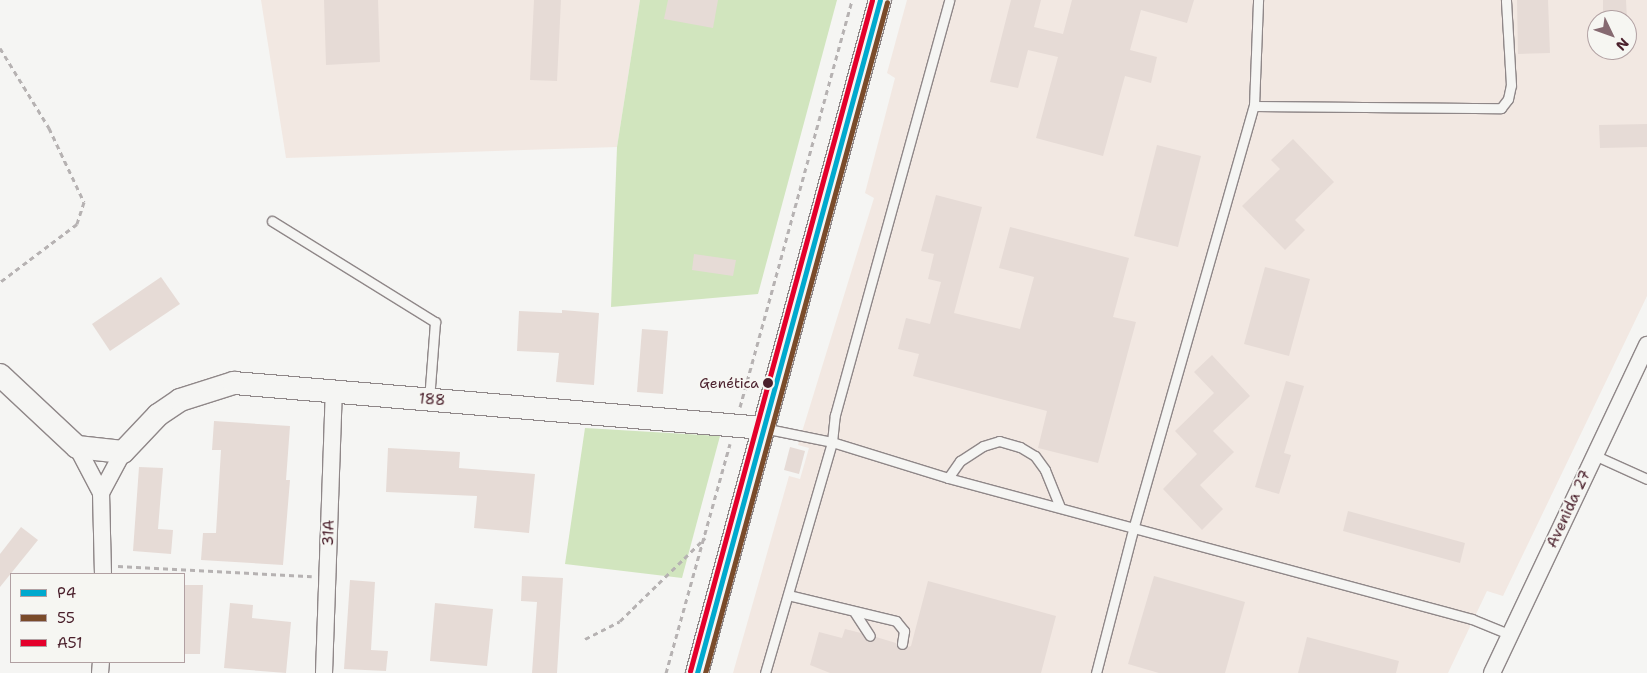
<!DOCTYPE html>
<html>
<head>
<meta charset="utf-8">
<style>
  body { margin:0 }
  #map { position:relative; width:1647px; height:673px; overflow:hidden; background:#f5f5f3; font-family:"Shantell Sans",sans-serif }
  div>[style] { position:absolute }
  .built>* { inset:0; background:#f2e8e2 }
  .green>* { inset:0; background:#d1e5be }
  .building>* { inset:0; background:#e6dbd6 }
  .path>* { height:3px; margin-top:-1.5px; transform-origin:0; background:repeating-linear-gradient(90deg,#b6b2b2 0 5px,transparent 0 9px) }
  .roads { filter:drop-shadow(1px 0 #8f8788) drop-shadow(-1px 0 #8f8788) drop-shadow(0 1px #8f8788) drop-shadow(0 -1px #8f8788) }
  .lane>* { height:9px; margin:-4.5px; padding:0 4.5px; transform-origin:4.5px; border-radius:4.5px; background:#f5f5f3 }
  .street>* { height:16px; margin:-8px; padding:0 8px; transform-origin:8px; border-radius:8px; background:#f5f5f3 }
  .secondary>* { height:22px; margin:-11px; padding:0 11px; transform-origin:11px; border-radius:11px; background:#f5f5f3 }
  .bus-1>* { height:5px; margin:-2.5px; padding:0 2.5px; transform-origin:2.5px; border-radius:2.5px; background:#00a9ce }
  .bus-2>* { height:5px; margin:-2.5px; padding:0 2.5px; transform-origin:2.5px; border-radius:2.5px; background:#7a4b2a }
  .bus-3>* { height:5px; margin:-2.5px; padding:0 2.5px; transform-origin:2.5px; border-radius:2.5px; background:#e4002b }
  .dots>* { width:14px; height:14px; translate:-50% -50%; box-sizing:border-box; border:2px solid #f6f6f2; border-radius:50% }
  span { translate:-50% -50%; white-space:nowrap; text-align:center; line-height:1.15; -webkit-text-stroke:4px #f6f6f2; paint-order:stroke }
  .bus-label { font-size:14px; color:#4a1f2b }
  .right { translate:-100% -50%; text-align:right }
  .street-label { font-size:15px; color:#4a1f2b }
  .legend { position:absolute; left:10px; top:573px; width:175px; height:90px; box-sizing:border-box; background:#f6f6f2; border:1px solid #b1a0a2; margin:0; padding:6px 9px; list-style:none; font-size:15px; color:#4a1f2b }
  .legend li { display:flex; align-items:center; gap:10px; height:25px }
  .legend b { width:25px; border:1px solid #b1a0a2 }
  .north { position:absolute; left:1587px; top:10px; width:50px; height:50px; box-sizing:border-box; background:#f6f6f2; border:1px solid #b1a0a2; border-radius:50%; rotate:132deg; font-size:14px; font-weight:700; line-height:20px; text-align:center; color:#4a1f2b }
  .north::after { content:''; display:block; margin:auto; width:18px; height:22px; background:#866a71; clip-path:polygon(50% 0,100% 100%,50% 72%,0 100%) }
</style>
</head>
<body>
<div id="map">
  <div class="built">
    <div style="clip-path:polygon(261px 0,640px 0,617px 147px,286px 158px)"></div>
    <div style="clip-path:polygon(evenodd,907px 0,1647px 0,1647px 296px,1503px 596px,1487px 591px,1448px 673px,733px 673px,789px 476px,800px 479px,809px 448px,798px 445px,874px 198px,865px 193px,895px 78px,887px 73px,907px 0,1597px 20px,1627px 20px,1627px 50px,1597px 50px,1597px 20px)"></div>
  </div>
  <div class="green">
    <div style="clip-path:polygon(640px 0,837px 0,758px 294px,611px 307px,617px 147px)"></div>
    <div style="clip-path:polygon(585px 428px,720px 436px,682px 578px,565px 564px)"></div>
  </div>
  <div class="building">
    <div style="clip-path:polygon(324px 0,378px 0,380px 62px,326px 65px)"></div>
    <div style="clip-path:polygon(534px 0,561px 0,557px 81px,530px 80px)"></div>
    <div style="clip-path:polygon(668px 0,718px 0,713px 28px,664px 19px)"></div>
    <div style="clip-path:polygon(1011px 0,1041px 0,1034px 27px,1063px 34px,1072px 0,1194px 0,1187px 23px,1141px 10px,1130px 50px,1157px 57px,1151px 83px,1125px 76px,1103px 156px,1036px 138px,1058px 57px,1028px 50px,1018px 88px,990px 82px)"></div>
    <div style="clip-path:polygon(1517px 0,1548px 0,1550px 53px,1518px 54px)"></div>
    <div style="clip-path:polygon(1603px 0,1626px 0,1627px 20px,1603px 20px)"></div>
    <div style="clip-path:polygon(1647px 124px,1647px 147px,1600px 148px,1599px 125px)"></div>
    <div style="clip-path:polygon(1293px 139px,1334px 182px,1295px 220px,1305px 230px,1285px 250px,1242px 206px,1280px 169px,1271px 160px)"></div>
    <div style="clip-path:polygon(1157px 145px,1201px 156px,1178px 247px,1134px 236px)"></div>
    <div style="clip-path:polygon(936px 195px,982px 207px,954px 313px,1020px 329px,1034px 277px,999px 268px,1010px 227px,1129px 258px,1113px 317px,1136px 322px,1098px 463px,1038px 448px,1047px 411px,913px 376px,919px 354px,898px 349px,906px 318px,930px 324px,941px 282px,928px 279px,934px 254px,921px 251px)"></div>
    <div style="clip-path:polygon(694px 254px,736px 260px,733px 276px,692px 270px)"></div>
    <div style="clip-path:polygon(1265px 267px,1310px 279px,1289px 356px,1244px 344px)"></div>
    <div style="clip-path:polygon(161px 277px,180px 304px,110px 351px,92px 324px)"></div>
    <div style="clip-path:polygon(562px 310px,599px 313px,594px 385px,556px 382px,559px 353px,517px 351px,519px 311px,562px 313px)"></div>
    <div style="clip-path:polygon(642px 329px,668px 331px,663px 394px,637px 392px)"></div>
    <div style="clip-path:polygon(1212px 355px,1250px 396px,1213px 431px,1234px 452px,1200px 485px,1223px 509px,1202px 530px,1163px 489px,1197px 454px,1175px 431px,1214px 393px,1194px 372px)"></div>
    <div style="clip-path:polygon(1286px 381px,1304px 386px,1284px 453px,1291px 455px,1279px 494px,1255px 487px)"></div>
    <div style="clip-path:polygon(214px 421px,290px 426px,286px 480px,290px 480px,283px 565px,201px 560px,203px 533px,216px 533px,221px 450px,212px 450px)"></div>
    <div style="clip-path:polygon(790px 447px,805px 451px,799px 474px,784px 470px)"></div>
    <div style="clip-path:polygon(388px 448px,460px 452px,459px 468px,535px 474px,529px 533px,474px 528px,477px 496px,386px 492px)"></div>
    <div style="clip-path:polygon(139px 467px,163px 468px,158px 529px,173px 530px,171px 554px,133px 551px)"></div>
    <div style="clip-path:polygon(1348px 511px,1465px 543px,1460px 563px,1343px 531px)"></div>
    <div style="clip-path:polygon(21px 527px,38px 540px,0 587px,0 554px)"></div>
    <div style="clip-path:polygon(522px 576px,563px 578px,557px 673px,532px 673px,537px 602px,521px 601px)"></div>
    <div style="clip-path:polygon(1154px 576px,1245px 602px,1225px 673px,1159px 673px,1128px 664px)"></div>
    <div style="clip-path:polygon(350px 580px,375px 582px,371px 650px,388px 651px,386px 671px,344px 669px)"></div>
    <div style="clip-path:polygon(928px 581px,1056px 616px,1041px 673px,830px 673px,810px 665px,819px 632px,842px 638px,845px 629px,861px 633px,868px 642px,876px 637px,896px 643px,901px 650px,911px 646px)"></div>
    <div style="clip-path:polygon(184px 585px,203px 585px,200px 654px,184px 654px)"></div>
    <div style="clip-path:polygon(230px 603px,253px 605px,252px 618px,291px 622px,286px 673px,224px 668px)"></div>
    <div style="clip-path:polygon(435px 603px,493px 609px,487px 666px,430px 661px)"></div>
    <div style="clip-path:polygon(1307px 637px,1399px 661px,1396px 673px,1298px 673px)"></div>
  </div>
  <div class="path">
    <div style="left:0;top:48px;width:94px;rotate:58.5deg"></div>
    <div style="left:49px;top:128px;width:82px;rotate:64.7deg"></div>
    <div style="left:84px;top:202px;width:23px;rotate:108deg"></div>
    <div style="left:77px;top:224px;width:96px;rotate:143deg"></div>
    <div style="left:740px;top:407px;width:422px;rotate:-74.6deg"></div>
    <div style="left:118px;top:566px;width:194px;rotate:3deg"></div>
    <div style="left:585px;top:639px;width:39px;rotate:-27deg"></div>
    <div style="left:620px;top:621px;width:119px;rotate:-44.3deg"></div>
    <div style="left:666px;top:673px;width:238px;rotate:-74.4deg"></div>
  </div>
  <div class="roads">
    <div class="lane">
      <div style="left:1254px;top:106px;width:247px;rotate:0.5deg"></div>
      <div style="left:1501px;top:108px;width:11px;rotate:-52deg"></div>
      <div style="left:1508px;top:99px;width:14px;rotate:-78deg"></div>
      <div style="left:1511px;top:85px;width:85px;rotate:-93.4deg"></div>
      <div style="left:272px;top:221px;width:192px;rotate:31.8deg"></div>
      <div style="left:435px;top:322px;width:78px;rotate:94.4deg"></div>
      <div style="left:763px;top:428px;width:70px;rotate:11.5deg"></div>
      <div style="left:832px;top:442px;width:121px;rotate:17.2deg"></div>
      <div style="left:948px;top:478px;width:543px;rotate:15.06deg"></div>
      <div style="left:1472px;top:619px;width:42px;rotate:22.3deg"></div>
      <div style="left:1594px;top:455px;width:58px;rotate:24.4deg"></div>
      <div style="left:948px;top:478px;width:21px;rotate:-55deg"></div>
      <div style="left:960px;top:461px;width:27px;rotate:-33deg"></div>
      <div style="left:983px;top:446px;width:17px;rotate:-17deg"></div>
      <div style="left:999px;top:441px;width:22px;rotate:16deg"></div>
      <div style="left:1020px;top:447px;width:17px;rotate:31deg"></div>
      <div style="left:1035px;top:456px;width:17px;rotate:54deg"></div>
      <div style="left:1045px;top:470px;width:40px;rotate:68deg"></div>
      <div style="left:788px;top:595px;width:111px;rotate:13.5deg"></div>
      <div style="left:896px;top:621px;width:13px;rotate:51deg"></div>
      <div style="left:904px;top:631px;width:13px;rotate:99deg"></div>
      <div style="left:855px;top:613px;width:27px;rotate:57deg"></div>
      <div style="left:765px;top:673px;width:241px;rotate:-73.8deg"></div>
      <div style="left:832px;top:442px;width:27px;rotate:-84deg"></div>
      <div style="left:835px;top:415px;width:430px;rotate:-74.6deg"></div>
      <div style="left:1096px;top:673px;width:152px;rotate:-75.5deg"></div>
      <div style="left:1134px;top:526px;width:437px;rotate:-74.1deg"></div>
      <div style="left:1254px;top:106px;width:106px;rotate:-87.8deg"></div>
    </div>
    <div class="street">
      <div style="left:77px;top:447px;width:52px;rotate:62.4deg"></div>
      <div style="left:103px;top:574px;width:81px;rotate:-91.4deg"></div>
      <div style="left:101px;top:493px;width:47px;rotate:-61.8deg"></div>
      <div style="left:100px;top:673px;width:11px;rotate:-85deg"></div>
      <div style="left:324px;top:673px;width:280px;rotate:-88deg"></div>
      <div style="left:1492px;top:673px;width:363px;rotate:-64.7deg"></div>
    </div>
    <div class="secondary">
      <div style="left:0;top:375px;width:105px;rotate:43.1deg"></div>
      <div style="left:77px;top:447px;width:46px;rotate:6.2deg"></div>
      <div style="left:123px;top:452px;width:51px;rotate:-46.6deg"></div>
      <div style="left:158px;top:415px;width:27px;rotate:-34deg"></div>
      <div style="left:180px;top:400px;width:57px;rotate:-17.5deg"></div>
      <div style="left:234px;top:383px;width:531px;rotate:4.86deg"></div>
      <div style="left:697px;top:673px;width:697px;rotate:-74.79deg"></div>
    </div>
  </div>
  <div class="bus-1">
    <div style="left:697px;top:673px;width:697px;rotate:-74.79deg"></div>
  </div>
  <div class="bus-2">
    <div style="left:705px;top:673px;width:695px;rotate:-74.82deg"></div>
  </div>
  <div class="bus-3">
    <div style="left:690px;top:671px;width:695px;rotate:-74.82deg"></div>
  </div>
  <div class="dots">
    <div style="left:768px;top:383px;background:#4a1f2b"></div>
  </div>
  <div class="bus-label">
    <span class="right" style="left:759px;top:383px">Genética</span>
  </div>
  <div class="street-label">
    <span style="left:432px;top:400px;rotate:4deg">188</span>
    <span style="left:1569px;top:509px;rotate:-65deg">Avenida 27</span>
    <span style="left:329px;top:533px;rotate:-88deg">31A</span>
  </div>
  <ul class="legend">
  <li><b style="height:6px;background:#00a9ce"></b>P4</li>
  <li><b style="height:6px;background:#7a4b2a"></b>55</li>
  <li><b style="height:6px;background:#e4002b"></b>A51</li>
  </ul>
  <div class="north">N</div>
</div>
</body>
</html>
